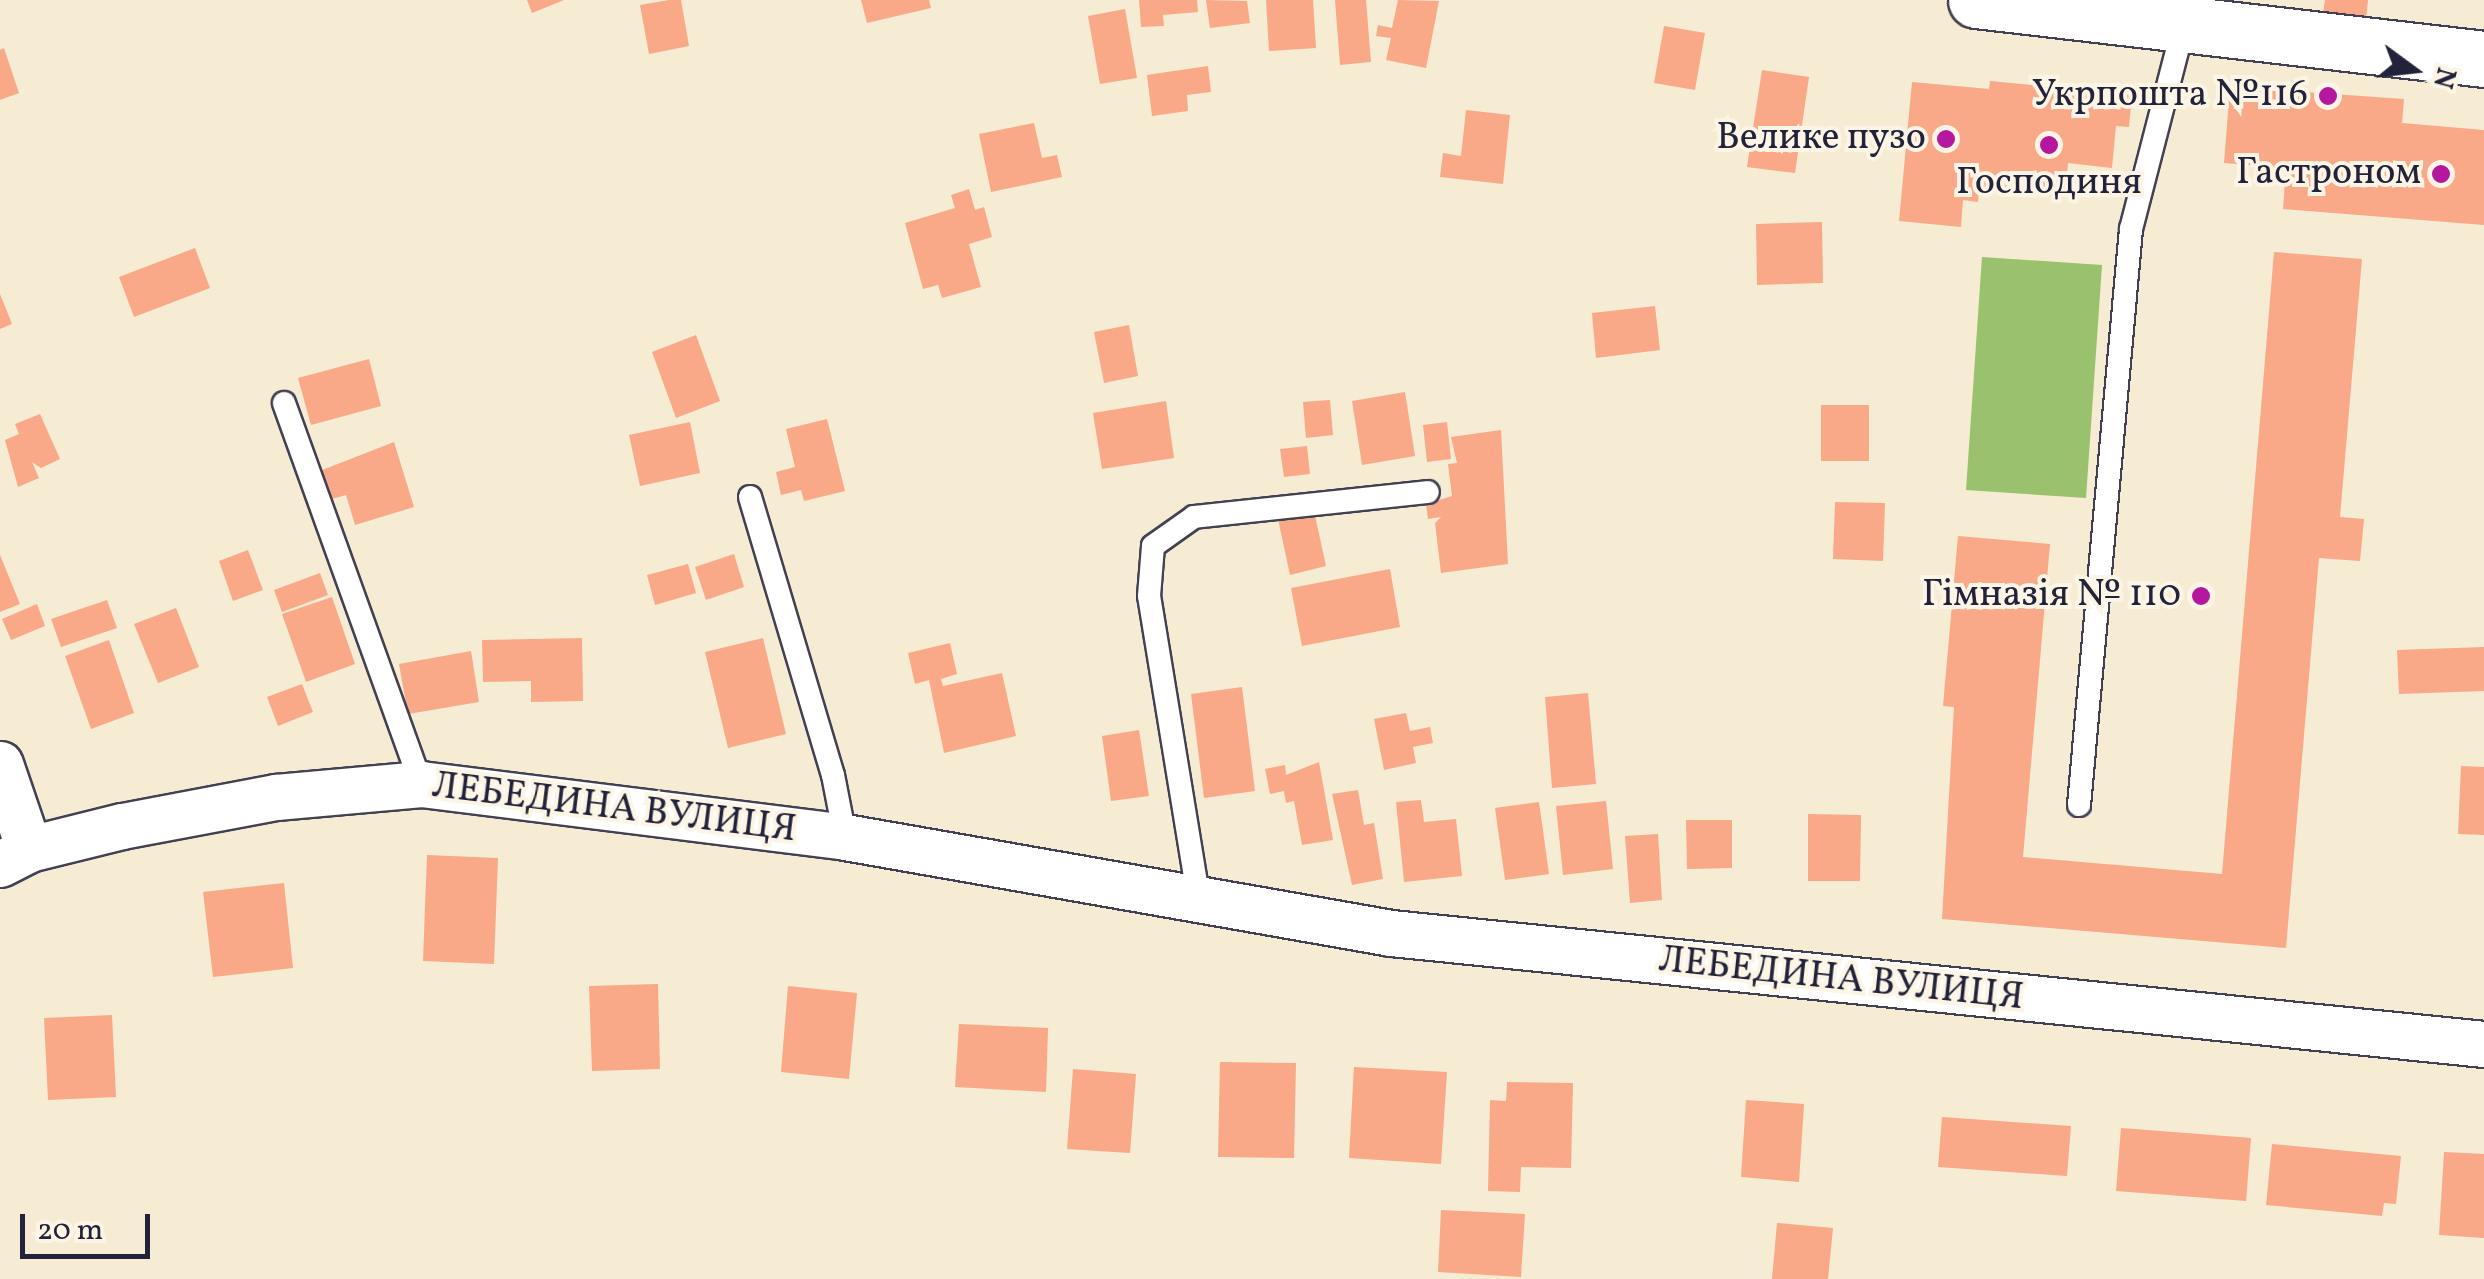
<!DOCTYPE html>
<html>
<head>
<meta charset="utf-8">
<style>
  body { margin:0 }
  #map { position:relative; width:2484px; height:1279px; overflow:hidden; background:#f6ebd3; font-family:Vollkorn,serif }
  div>[style] { position:absolute }
  .green>* { inset:0; background:#9ac16d }
  .building>* { inset:0; background:#f9a888 }
  .roads { filter:drop-shadow(2px 0 #424052) drop-shadow(-2px 0 #424052) drop-shadow(0 2px #424052) drop-shadow(0 -2px #424052) }
  .lane>* { height:22px; margin:-11px; padding:0 11px; transform-origin:11px; border-radius:11px; background:#fff }
  .street>* { height:45px; margin:-22.5px; padding:0 22.5px; transform-origin:22.5px; border-radius:22.5px; background:#fff }
  .secondary>* { height:55px; margin:-27.5px; padding:0 27.5px; transform-origin:27.5px; border-radius:27.5px; background:#fff }
  .dots>* { width:28px; height:28px; translate:-50% -50%; box-sizing:border-box; border:5px solid #fcf5e5; border-radius:50% }
  span { translate:-50% -50%; white-space:nowrap; text-align:center; line-height:1.15; -webkit-text-stroke:8px #fcf5e5; paint-order:stroke }
  .poi-label { font-size:38px; color:#22223b }
  .right { translate:-100% -50%; text-align:right }
  .street-label { font-size:38px; color:#22223b }
  .north { position:absolute; left:2364px; top:20px; width:100px; height:100px; -webkit-text-stroke:8px #fcf5e5; paint-order:stroke; rotate:105deg; font-size:28px; font-weight:700; line-height:40px; text-align:center; color:#22223b }
  .north::after { content:''; display:block; margin:auto; width:35px; height:45px; background:#22223b; clip-path:polygon(50% 0,100% 100%,50% 72%,0 100%) }
  .scale { position:absolute; left:20px; top:1214px; width:130px; height:45px; box-sizing:border-box; border:5px solid #22223b; border-top:0; padding-left:12px; font-size:30px; line-height:35px; white-space:nowrap; color:#22223b; -webkit-text-stroke:8px #fcf5e5; paint-order:stroke }
</style>
</head>
<body>
<div id="map">
  <div class="green">
    <div style="clip-path:polygon(1982px 257px,2102px 265px,2086px 498px,1966px 490px)"></div>
  </div>
  <div class="building">
    <div style="clip-path:polygon(527px 0,564px 0,532px 13px)"></div>
    <div style="clip-path:polygon(669px 0,681px 0,689px 46px,649px 54px,640px 5px)"></div>
    <div style="clip-path:polygon(861px 0,929px 0,931px 8px,867px 23px)"></div>
    <div style="clip-path:polygon(1139px 0,1197px 0,1198px 12px,1163px 15px,1164px 26px,1141px 27px)"></div>
    <div style="clip-path:polygon(1206px 0,1247px 1px,1250px 23px,1210px 28px)"></div>
    <div style="clip-path:polygon(1266px 0,1313px 0,1316px 48px,1269px 51px)"></div>
    <div style="clip-path:polygon(1335px 0,1366px 0,1371px 62px,1340px 65px)"></div>
    <div style="clip-path:polygon(1398px 0,1439px 1px,1426px 68px,1386px 60px,1391px 38px,1376px 36px,1378px 25px,1392px 28px)"></div>
    <div style="clip-path:polygon(2325px 0,2368px 0,2366px 19px,2323px 13px)"></div>
    <div style="clip-path:polygon(1125px 9px,1137px 78px,1100px 84px,1088px 16px)"></div>
    <div style="clip-path:polygon(1664px 26px,1705px 33px,1695px 90px,1654px 83px)"></div>
    <div style="clip-path:polygon(4px 48px,19px 93px,0 100px,0 50px)"></div>
    <div style="clip-path:polygon(1208px 66px,1211px 92px,1187px 95px,1188px 111px,1152px 116px,1147px 75px)"></div>
    <div style="clip-path:polygon(1762px 70px,1809px 77px,1795px 173px,1747px 167px)"></div>
    <div style="clip-path:polygon(1990px 81px,2132px 95px,2129px 127px,2116px 126px,2112px 168px,2068px 163px,2065px 197px,1979px 189px,1978px 202px,1963px 200px,1961px 227px,1899px 221px,1912px 82px,1989px 89px)"></div>
    <div style="clip-path:polygon(2230px 87px,2404px 99px,2402px 123px,2484px 130px,2484px 225px,2283px 209px,2286px 168px,2224px 163px)"></div>
    <div style="clip-path:polygon(1466px 110px,1510px 115px,1503px 184px,1440px 177px,1443px 153px,1461px 156px)"></div>
    <div style="clip-path:polygon(1034px 123px,1042px 158px,1057px 155px,1062px 177px,991px 192px,979px 134px)"></div>
    <div style="clip-path:polygon(969px 189px,975px 210px,984px 207px,992px 237px,969px 244px,981px 287px,942px 298px,938px 285px,923px 289px,905px 223px,955px 208px,951px 195px)"></div>
    <div style="clip-path:polygon(1822px 222px,1823px 283px,1757px 285px,1756px 224px)"></div>
    <div style="clip-path:polygon(195px 248px,210px 288px,134px 317px,119px 277px)"></div>
    <div style="clip-path:polygon(2274px 252px,2362px 259px,2340px 517px,2364px 519px,2360px 561px,2319px 558px,2286px 948px,1942px 919px,1954px 707px,1943px 706px,1958px 536px,2050px 544px,2023px 857px,2222px 874px)"></div>
    <div style="clip-path:polygon(0 294px,12px 324px,0 329px)"></div>
    <div style="clip-path:polygon(1655px 306px,1660px 350px,1596px 358px,1592px 313px)"></div>
    <div style="clip-path:polygon(1129px 325px,1138px 376px,1104px 383px,1094px 332px)"></div>
    <div style="clip-path:polygon(696px 335px,720px 401px,676px 418px,652px 352px)"></div>
    <div style="clip-path:polygon(369px 359px,381px 406px,311px 425px,298px 378px)"></div>
    <div style="clip-path:polygon(1405px 392px,1415px 456px,1362px 465px,1352px 401px)"></div>
    <div style="clip-path:polygon(1330px 400px,1333px 435px,1306px 438px,1303px 402px)"></div>
    <div style="clip-path:polygon(1166px 401px,1174px 458px,1102px 469px,1093px 413px)"></div>
    <div style="clip-path:polygon(1821px 405px,1869px 405px,1869px 461px,1821px 461px)"></div>
    <div style="clip-path:polygon(40px 414px,60px 459px,41px 468px,32px 462px,39px 478px,18px 487px,5px 440px,19px 434px,15px 424px)"></div>
    <div style="clip-path:polygon(827px 419px,845px 491px,804px 501px,801px 490px,781px 495px,776px 472px,795px 467px,786px 429px)"></div>
    <div style="clip-path:polygon(690px 422px,700px 473px,640px 486px,629px 435px)"></div>
    <div style="clip-path:polygon(1447px 422px,1451px 459px,1427px 462px,1423px 425px)"></div>
    <div style="clip-path:polygon(1501px 430px,1508px 564px,1441px 573px,1435px 523px,1441px 517px,1428px 519px,1426px 504px,1452px 496px,1448px 464px,1457px 463px,1451px 437px)"></div>
    <div style="clip-path:polygon(394px 442px,414px 507px,355px 525px,346px 495px,321px 502px,312px 474px)"></div>
    <div style="clip-path:polygon(1307px 446px,1310px 474px,1284px 477px,1280px 449px)"></div>
    <div style="clip-path:polygon(1835px 502px,1885px 503px,1883px 561px,1833px 559px)"></div>
    <div style="clip-path:polygon(1314px 511px,1326px 566px,1290px 575px,1278px 519px)"></div>
    <div style="clip-path:polygon(248px 550px,263px 590px,233px 601px,219px 561px)"></div>
    <div style="clip-path:polygon(734px 554px,744px 587px,706px 600px,695px 567px)"></div>
    <div style="clip-path:polygon(0 555px,20px 604px,0 612px)"></div>
    <div style="clip-path:polygon(688px 564px,696px 593px,655px 605px,647px 575px)"></div>
    <div style="clip-path:polygon(1390px 569px,1400px 627px,1302px 646px,1291px 588px)"></div>
    <div style="clip-path:polygon(320px 573px,328px 595px,282px 612px,274px 590px)"></div>
    <div style="clip-path:polygon(332px 597px,355px 664px,306px 682px,282px 614px)"></div>
    <div style="clip-path:polygon(107px 600px,117px 628px,61px 647px,51px 619px)"></div>
    <div style="clip-path:polygon(37px 604px,45px 626px,11px 640px,2px 619px)"></div>
    <div style="clip-path:polygon(176px 608px,199px 667px,158px 683px,134px 624px)"></div>
    <div style="clip-path:polygon(582px 638px,583px 701px,531px 702px,531px 681px,483px 682px,482px 640px)"></div>
    <div style="clip-path:polygon(763px 638px,786px 734px,728px 748px,705px 652px)"></div>
    <div style="clip-path:polygon(109px 640px,134px 713px,91px 729px,65px 656px)"></div>
    <div style="clip-path:polygon(950px 643px,957px 674px,941px 679px,943px 686px,1002px 673px,1016px 736px,944px 753px,929px 680px,915px 684px,908px 653px)"></div>
    <div style="clip-path:polygon(2484px 647px,2484px 691px,2399px 694px,2397px 650px)"></div>
    <div style="clip-path:polygon(471px 651px,479px 702px,408px 714px,399px 664px)"></div>
    <div style="clip-path:polygon(302px 684px,313px 712px,278px 726px,267px 697px)"></div>
    <div style="clip-path:polygon(1242px 687px,1255px 791px,1204px 798px,1191px 694px)"></div>
    <div style="clip-path:polygon(1588px 693px,1596px 784px,1552px 788px,1545px 697px)"></div>
    <div style="clip-path:polygon(1406px 713px,1410px 731px,1430px 727px,1433px 743px,1413px 747px,1416px 763px,1384px 770px,1374px 719px)"></div>
    <div style="clip-path:polygon(1139px 730px,1149px 796px,1111px 801px,1102px 736px)"></div>
    <div style="clip-path:polygon(1319px 762px,1333px 840px,1302px 845px,1294px 801px,1286px 803px,1284px 791px,1270px 794px,1265px 769px,1285px 765px,1286px 775px)"></div>
    <div style="clip-path:polygon(2461px 766px,2484px 767px,2484px 835px,2458px 834px)"></div>
    <div style="clip-path:polygon(1358px 790px,1364px 825px,1374px 823px,1383px 879px,1352px 885px,1332px 794px)"></div>
    <div style="clip-path:polygon(1421px 800px,1424px 822px,1456px 819px,1462px 876px,1404px 882px,1396px 802px)"></div>
    <div style="clip-path:polygon(1606px 801px,1613px 869px,1563px 875px,1556px 806px)"></div>
    <div style="clip-path:polygon(1539px 802px,1549px 874px,1505px 880px,1495px 808px)"></div>
    <div style="clip-path:polygon(1808px 814px,1861px 815px,1860px 881px,1808px 881px)"></div>
    <div style="clip-path:polygon(1686px 820px,1732px 820px,1732px 868px,1687px 869px)"></div>
    <div style="clip-path:polygon(1658px 834px,1662px 900px,1630px 903px,1625px 836px)"></div>
    <div style="clip-path:polygon(427px 855px,498px 858px,494px 964px,423px 961px)"></div>
    <div style="clip-path:polygon(284px 883px,293px 968px,213px 977px,203px 892px)"></div>
    <div style="clip-path:polygon(658px 984px,660px 1069px,592px 1071px,589px 986px)"></div>
    <div style="clip-path:polygon(788px 986px,857px 993px,849px 1079px,781px 1072px)"></div>
    <div style="clip-path:polygon(112px 1015px,116px 1097px,48px 1100px,44px 1018px)"></div>
    <div style="clip-path:polygon(959px 1024px,1048px 1028px,1046px 1092px,955px 1087px)"></div>
    <div style="clip-path:polygon(1220px 1062px,1296px 1063px,1294px 1158px,1218px 1157px)"></div>
    <div style="clip-path:polygon(1354px 1067px,1447px 1072px,1441px 1164px,1349px 1158px)"></div>
    <div style="clip-path:polygon(1073px 1069px,1136px 1074px,1130px 1153px,1067px 1149px)"></div>
    <div style="clip-path:polygon(1507px 1082px,1573px 1083px,1571px 1168px,1521px 1167px,1520px 1192px,1488px 1191px,1490px 1100px,1506px 1101px)"></div>
    <div style="clip-path:polygon(1746px 1100px,1804px 1104px,1799px 1182px,1741px 1177px)"></div>
    <div style="clip-path:polygon(1942px 1117px,2071px 1126px,2067px 1176px,1938px 1167px)"></div>
    <div style="clip-path:polygon(2121px 1128px,2251px 1138px,2246px 1201px,2116px 1191px)"></div>
    <div style="clip-path:polygon(2272px 1144px,2401px 1156px,2396px 1204px,2384px 1203px,2382px 1216px,2266px 1205px)"></div>
    <div style="clip-path:polygon(2444px 1152px,2484px 1154px,2484px 1238px,2439px 1235px)"></div>
    <div style="clip-path:polygon(1441px 1210px,1525px 1214px,1521px 1277px,1438px 1272px)"></div>
    <div style="clip-path:polygon(1777px 1223px,1833px 1228px,1828px 1279px,1772px 1279px)"></div>
  </div>
  <div class="roads">
    <div class="lane">
      <div style="left:284px;top:403px;width:405px;rotate:70.2deg"></div>
      <div style="left:750px;top:497px;width:290px;rotate:73.4deg"></div>
      <div style="left:833px;top:775px;width:63px;rotate:79deg"></div>
      <div style="left:2079px;top:805px;width:578px;rotate:-84.84deg"></div>
      <div style="left:2131px;top:229px;width:208px;rotate:-75.5deg"></div>
      <div style="left:1199px;top:901px;width:309px;rotate:-99.3deg"></div>
      <div style="left:1149px;top:596px;width:50px;rotate:-85.4deg"></div>
      <div style="left:1153px;top:546px;width:50px;rotate:-35.3deg"></div>
      <div style="left:1194px;top:517px;width:235px;rotate:-6.1deg"></div>
    </div>
    <div class="street">
      <div style="left:0;top:764px;width:90px;rotate:71.2deg"></div>
      <div style="left:0;top:864px;width:33px;rotate:-27deg"></div>
      <div style="left:29px;top:849px;width:96px;rotate:-13.9deg"></div>
      <div style="left:122px;top:826px;width:157px;rotate:-10.7deg"></div>
      <div style="left:276px;top:797px;width:146px;rotate:-5.1deg"></div>
      <div style="left:421px;top:784px;width:427px;rotate:7.1deg"></div>
      <div style="left:845px;top:837px;width:554px;rotate:9.97deg"></div>
      <div style="left:1391px;top:933px;width:1099px;rotate:5.8deg"></div>
    </div>
    <div class="secondary">
      <div style="left:1976px;top:0;width:511px;rotate:6.62deg"></div>
    </div>
  </div>
  <div class="dots">
    <div style="left:2328px;top:96px;background:#b5179e"></div>
    <div style="left:1946px;top:139px;background:#b5179e"></div>
    <div style="left:2049px;top:145px;background:#b5179e"></div>
    <div style="left:2441px;top:174px;background:#b5179e"></div>
    <div style="left:2201px;top:596px;background:#b5179e"></div>
  </div>
  <div class="poi-label">
    <span class="right" style="left:2308px;top:96px">Укрпошта №116</span>
    <span class="right" style="left:1926px;top:139px">Велике пузо</span>
    <span class="right" style="left:2421px;top:174px">Гастроном</span>
    <span style="left:2049px;top:184px">Господиня</span>
    <span class="right" style="left:2181px;top:596px">Гімназія № 110</span>
  </div>
  <div class="street-label">
    <span style="left:614px;top:809px;rotate:7deg">ЛЕБЕДИНА ВУЛИЦЯ</span>
    <span style="left:1841px;top:980px;rotate:6deg">ЛЕБЕДИНА ВУЛИЦЯ</span>
  </div>
  <div class="north">N</div>
  <div class="scale">20 m</div>
</div>
</body>
</html>
